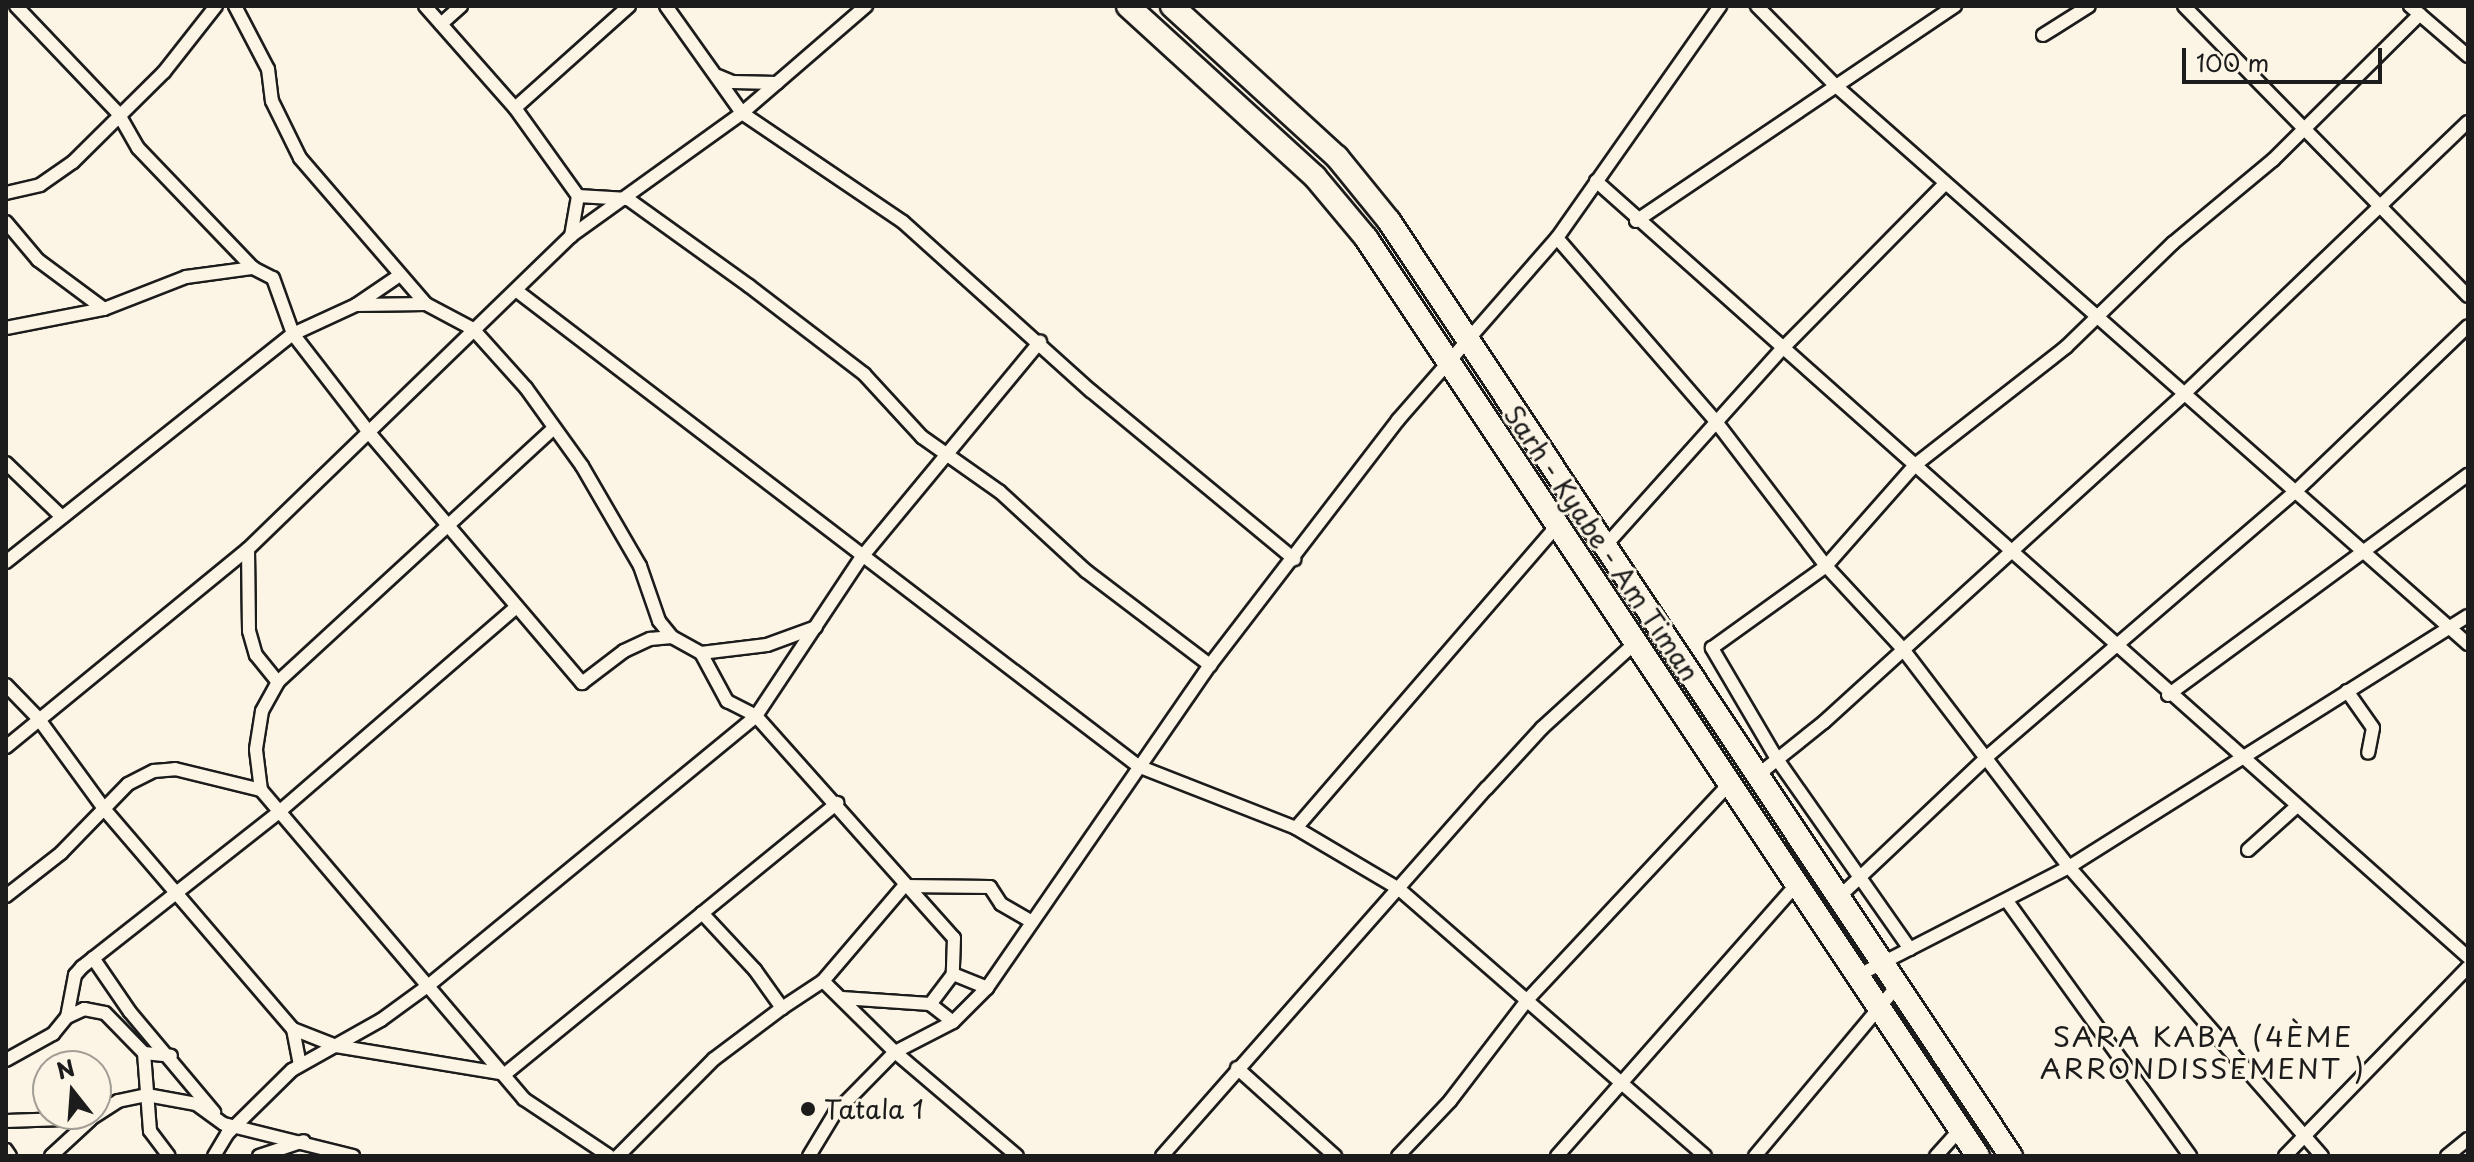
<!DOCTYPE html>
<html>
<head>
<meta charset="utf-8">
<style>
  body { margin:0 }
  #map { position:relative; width:2474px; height:1162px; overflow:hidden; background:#fcf5e5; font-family:"Playpen Sans",sans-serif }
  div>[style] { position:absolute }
  .roads { filter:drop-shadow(2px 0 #1c1c1c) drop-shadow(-2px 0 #1c1c1c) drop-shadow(0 2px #1c1c1c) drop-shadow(0 -2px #1c1c1c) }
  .minor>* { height:12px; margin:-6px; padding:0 6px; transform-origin:6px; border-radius:6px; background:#fcf5e5 }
  .trunk>* { height:22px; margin:-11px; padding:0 11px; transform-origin:11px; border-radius:11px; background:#fcf5e5 }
  .dots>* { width:22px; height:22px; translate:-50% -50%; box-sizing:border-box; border:4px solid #fcf5e5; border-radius:50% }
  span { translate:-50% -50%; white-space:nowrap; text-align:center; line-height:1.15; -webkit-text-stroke:6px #fcf5e5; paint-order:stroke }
  .street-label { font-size:26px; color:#1c1c1c }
  .poi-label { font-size:26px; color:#1c1c1c }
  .left { translate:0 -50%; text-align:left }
  .neighbourhood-label { font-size:28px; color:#1c1c1c; letter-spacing:2px }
  .frame { position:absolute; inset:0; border:8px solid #1c1c1c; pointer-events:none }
  .north { position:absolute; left:32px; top:1050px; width:80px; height:80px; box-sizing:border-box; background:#fcf5e5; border:2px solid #a29e95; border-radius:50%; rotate:343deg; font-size:22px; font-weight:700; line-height:32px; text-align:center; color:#1c1c1c }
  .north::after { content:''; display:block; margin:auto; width:28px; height:36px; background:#1c1c1c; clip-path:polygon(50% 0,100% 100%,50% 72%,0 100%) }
  .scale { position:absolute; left:2182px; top:48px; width:200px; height:36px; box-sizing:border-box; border:4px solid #1c1c1c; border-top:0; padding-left:10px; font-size:24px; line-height:28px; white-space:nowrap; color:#1c1c1c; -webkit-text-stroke:6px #fcf5e5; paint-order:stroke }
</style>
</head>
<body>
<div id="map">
  <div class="roads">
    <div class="minor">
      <div style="left:16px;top:6px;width:148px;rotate:46.4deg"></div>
      <div style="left:118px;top:113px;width:40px;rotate:60.3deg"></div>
      <div style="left:138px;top:148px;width:166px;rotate:46.2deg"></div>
      <div style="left:253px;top:268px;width:22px;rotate:27deg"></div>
      <div style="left:273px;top:278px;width:59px;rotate:70.3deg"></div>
      <div style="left:293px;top:334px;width:128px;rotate:52.3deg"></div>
      <div style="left:371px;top:435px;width:326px;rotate:49.6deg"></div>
      <div style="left:582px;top:683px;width:53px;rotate:-37.3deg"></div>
      <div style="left:624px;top:651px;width:29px;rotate:-25deg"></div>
      <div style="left:650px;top:639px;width:22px;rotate:-5deg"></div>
      <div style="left:235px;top:6px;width:71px;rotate:62.4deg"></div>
      <div style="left:268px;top:69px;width:32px;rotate:83deg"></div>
      <div style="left:272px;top:101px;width:64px;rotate:63.8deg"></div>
      <div style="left:300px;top:158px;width:193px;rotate:49.2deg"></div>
      <div style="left:426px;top:304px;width:53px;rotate:28deg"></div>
      <div style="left:473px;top:329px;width:79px;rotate:48.1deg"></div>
      <div style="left:526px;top:388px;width:96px;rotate:54.3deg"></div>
      <div style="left:582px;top:466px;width:116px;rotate:59.9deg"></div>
      <div style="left:640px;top:566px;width:58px;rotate:70.9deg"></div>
      <div style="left:659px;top:621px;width:21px;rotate:51deg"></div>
      <div style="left:672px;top:637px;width:33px;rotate:29deg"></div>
      <div style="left:701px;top:653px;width:55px;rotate:61.6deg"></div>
      <div style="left:727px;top:701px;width:33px;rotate:27deg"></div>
      <div style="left:756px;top:716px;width:297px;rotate:48.3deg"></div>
      <div style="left:954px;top:938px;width:36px;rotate:92deg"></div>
      <div style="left:953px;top:974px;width:38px;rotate:127deg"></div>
      <div style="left:425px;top:6px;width:136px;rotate:48.6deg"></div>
      <div style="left:515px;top:108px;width:108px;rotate:54.4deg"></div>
      <div style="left:578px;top:196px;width:41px;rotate:99.9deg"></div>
      <div style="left:666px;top:6px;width:131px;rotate:54.6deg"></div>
      <div style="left:742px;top:113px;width:194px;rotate:34.1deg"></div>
      <div style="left:903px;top:222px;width:253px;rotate:42deg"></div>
      <div style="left:1091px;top:391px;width:264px;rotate:39.6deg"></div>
      <div style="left:1757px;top:6px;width:112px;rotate:45.4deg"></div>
      <div style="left:1836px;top:86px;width:843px;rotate:41.44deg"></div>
      <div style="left:2184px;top:6px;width:406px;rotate:45.6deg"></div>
      <div style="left:2410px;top:6px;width:77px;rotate:40.8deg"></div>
      <div style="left:441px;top:24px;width:27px;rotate:-42deg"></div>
      <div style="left:2043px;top:35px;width:54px;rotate:-32.2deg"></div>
      <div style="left:718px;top:76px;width:15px;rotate:23deg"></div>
      <div style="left:732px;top:82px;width:45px;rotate:1.3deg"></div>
      <div style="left:515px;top:108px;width:153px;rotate:-41.8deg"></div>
      <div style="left:1596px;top:181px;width:1167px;rotate:41.67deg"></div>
      <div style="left:6px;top:193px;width:35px;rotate:-13deg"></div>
      <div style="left:40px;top:185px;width:40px;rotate:-34.9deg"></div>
      <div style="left:73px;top:162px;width:128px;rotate:-44.7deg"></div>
      <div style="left:164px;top:72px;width:84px;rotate:-51.8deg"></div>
      <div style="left:578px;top:196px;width:50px;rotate:3.4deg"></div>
      <div style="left:628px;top:199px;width:149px;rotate:35.7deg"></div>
      <div style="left:749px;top:286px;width:145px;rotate:37.4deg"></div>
      <div style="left:864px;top:374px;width:86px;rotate:47.4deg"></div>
      <div style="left:922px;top:437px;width:95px;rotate:35.2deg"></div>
      <div style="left:1000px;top:492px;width:117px;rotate:42.6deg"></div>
      <div style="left:1086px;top:571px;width:156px;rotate:37.2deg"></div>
      <div style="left:1636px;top:221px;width:385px;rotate:-34deg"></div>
      <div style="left:6px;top:222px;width:50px;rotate:49.9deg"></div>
      <div style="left:38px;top:260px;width:82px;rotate:36.6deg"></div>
      <div style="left:1557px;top:238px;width:245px;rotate:49.1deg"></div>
      <div style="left:1717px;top:423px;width:180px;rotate:52.7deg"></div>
      <div style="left:1826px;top:566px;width:112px;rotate:47.2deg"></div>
      <div style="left:1902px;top:648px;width:275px;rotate:52.7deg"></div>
      <div style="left:2069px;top:867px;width:384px;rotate:48.8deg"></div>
      <div style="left:517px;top:291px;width:782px;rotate:37.41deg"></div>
      <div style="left:1138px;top:766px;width:170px;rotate:21.4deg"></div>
      <div style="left:1296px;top:828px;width:120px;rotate:30.6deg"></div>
      <div style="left:1399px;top:889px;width:406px;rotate:41.1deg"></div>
      <div style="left:356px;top:305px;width:70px;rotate:-0.8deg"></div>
      <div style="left:6px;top:328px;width:100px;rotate:-11deg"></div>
      <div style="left:104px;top:309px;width:88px;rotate:-21.3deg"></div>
      <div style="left:186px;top:277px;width:68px;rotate:-7.7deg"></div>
      <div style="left:554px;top:428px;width:375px;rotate:137.4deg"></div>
      <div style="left:278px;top:682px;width:33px;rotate:119deg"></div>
      <div style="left:262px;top:711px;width:39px;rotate:99deg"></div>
      <div style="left:256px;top:750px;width:40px;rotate:82.9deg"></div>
      <div style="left:261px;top:790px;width:406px;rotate:49.6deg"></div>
      <div style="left:524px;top:1099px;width:102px;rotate:33.8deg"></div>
      <div style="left:6px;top:463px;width:78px;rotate:44deg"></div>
      <div style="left:1606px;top:545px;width:265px;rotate:-48.1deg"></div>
      <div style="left:1783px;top:348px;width:231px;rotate:-45.4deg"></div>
      <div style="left:248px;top:549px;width:82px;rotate:89.3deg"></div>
      <div style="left:249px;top:631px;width:25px;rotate:74deg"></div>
      <div style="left:256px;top:655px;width:35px;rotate:51deg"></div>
      <div style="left:6px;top:562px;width:367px;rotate:-38.5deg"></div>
      <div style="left:293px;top:334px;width:69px;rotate:-24.7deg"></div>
      <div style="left:356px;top:305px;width:53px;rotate:-34.3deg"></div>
      <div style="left:701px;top:653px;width:66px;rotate:-6.9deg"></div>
      <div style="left:767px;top:645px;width:52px;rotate:-20.2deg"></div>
      <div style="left:6px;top:685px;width:46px;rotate:45.9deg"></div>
      <div style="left:38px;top:718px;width:114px;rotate:53.9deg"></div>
      <div style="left:105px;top:810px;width:289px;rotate:49.4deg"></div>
      <div style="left:293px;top:1029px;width:46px;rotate:21.6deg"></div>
      <div style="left:336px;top:1046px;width:171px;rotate:9.4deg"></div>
      <div style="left:505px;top:1074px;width:429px;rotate:-39.2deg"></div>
      <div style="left:2347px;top:691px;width:45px;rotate:54.9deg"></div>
      <div style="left:2373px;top:728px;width:25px;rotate:101deg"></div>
      <div style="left:2168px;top:695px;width:372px;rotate:-36.3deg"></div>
      <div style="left:6px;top:747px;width:313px;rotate:-39.3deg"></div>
      <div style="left:248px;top:549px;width:450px;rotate:-44.1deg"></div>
      <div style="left:571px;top:236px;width:211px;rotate:-35.7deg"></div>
      <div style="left:742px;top:113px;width:164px;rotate:-40.8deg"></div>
      <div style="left:1759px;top:774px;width:83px;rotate:-38.7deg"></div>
      <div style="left:1824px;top:722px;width:487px;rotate:-42.3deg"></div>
      <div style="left:2184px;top:394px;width:393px;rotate:-43.8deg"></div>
      <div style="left:1296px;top:828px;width:399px;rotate:-49.2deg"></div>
      <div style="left:2248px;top:850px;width:64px;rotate:-41.9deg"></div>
      <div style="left:904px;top:886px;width:86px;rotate:0.7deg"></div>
      <div style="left:990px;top:887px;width:20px;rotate:57deg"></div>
      <div style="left:1001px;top:904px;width:36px;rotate:30deg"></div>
      <div style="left:6px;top:896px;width:70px;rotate:-38deg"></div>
      <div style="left:61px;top:853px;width:96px;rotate:-45.8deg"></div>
      <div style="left:128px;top:784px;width:29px;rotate:-27deg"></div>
      <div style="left:154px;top:771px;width:21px;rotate:-5deg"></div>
      <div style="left:175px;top:769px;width:89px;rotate:13.7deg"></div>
      <div style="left:1839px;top:897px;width:207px;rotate:-43.4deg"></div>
      <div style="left:1989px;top:755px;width:405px;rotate:-40.7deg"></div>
      <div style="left:2296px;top:491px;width:238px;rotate:-43.8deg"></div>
      <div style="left:2007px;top:901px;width:314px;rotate:54.3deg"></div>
      <div style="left:702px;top:913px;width:78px;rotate:47.1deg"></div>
      <div style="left:755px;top:970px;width:47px;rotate:54.6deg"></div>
      <div style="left:782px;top:1008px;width:49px;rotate:-33.4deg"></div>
      <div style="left:823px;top:981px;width:125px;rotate:-49.5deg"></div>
      <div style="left:1910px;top:949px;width:232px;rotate:-125deg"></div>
      <div style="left:1777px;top:759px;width:129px;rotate:-120.4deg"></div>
      <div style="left:1712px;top:648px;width:140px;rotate:-35.7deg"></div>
      <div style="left:1826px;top:566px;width:135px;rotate:-48.6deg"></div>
      <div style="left:1915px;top:465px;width:192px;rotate:-38deg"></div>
      <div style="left:2066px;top:347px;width:149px;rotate:-44.2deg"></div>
      <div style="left:2173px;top:243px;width:130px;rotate:-39.7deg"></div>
      <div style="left:2273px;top:160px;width:207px;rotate:-44.8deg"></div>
      <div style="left:93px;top:958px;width:65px;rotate:55.6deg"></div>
      <div style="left:130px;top:1012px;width:131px;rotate:50deg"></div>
      <div style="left:953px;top:974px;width:37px;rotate:22deg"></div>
      <div style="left:1855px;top:977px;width:241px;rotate:-27.2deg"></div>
      <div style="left:2069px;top:867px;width:471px;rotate:-32.2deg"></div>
      <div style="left:823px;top:981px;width:101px;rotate:44.6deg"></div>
      <div style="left:895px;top:1052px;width:160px;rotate:40.4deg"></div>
      <div style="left:842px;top:998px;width:88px;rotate:3.9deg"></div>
      <div style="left:930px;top:1004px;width:29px;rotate:38deg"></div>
      <div style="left:67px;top:1017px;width:19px;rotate:-25deg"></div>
      <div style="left:84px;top:1009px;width:21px;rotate:11deg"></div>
      <div style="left:105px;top:1013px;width:56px;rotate:45.7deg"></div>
      <div style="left:144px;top:1053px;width:27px;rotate:6deg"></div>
      <div style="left:293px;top:1029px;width:36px;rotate:79deg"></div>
      <div style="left:144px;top:1053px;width:78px;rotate:85.6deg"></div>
      <div style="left:150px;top:1131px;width:31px;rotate:53deg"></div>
      <div style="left:6px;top:1060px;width:54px;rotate:-29deg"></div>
      <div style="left:53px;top:1034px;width:22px;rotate:-51deg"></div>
      <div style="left:67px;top:1017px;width:43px;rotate:-79.2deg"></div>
      <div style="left:75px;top:975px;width:11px;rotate:-49deg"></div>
      <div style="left:82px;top:967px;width:252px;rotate:-38.2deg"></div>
      <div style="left:280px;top:811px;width:311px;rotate:-40.8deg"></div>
      <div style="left:1237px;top:1068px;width:132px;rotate:41.9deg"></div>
      <div style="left:6px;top:1121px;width:86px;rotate:-2deg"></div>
      <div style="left:92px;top:1118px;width:31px;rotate:-33deg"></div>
      <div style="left:118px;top:1101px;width:30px;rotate:-12deg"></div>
      <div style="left:147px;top:1095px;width:50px;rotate:10.4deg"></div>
      <div style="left:196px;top:1104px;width:34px;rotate:36deg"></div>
      <div style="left:224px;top:1124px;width:133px;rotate:13.9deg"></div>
      <div style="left:6px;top:1150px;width:7px;rotate:56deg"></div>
      <div style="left:51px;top:1156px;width:53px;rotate:-42.7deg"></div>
      <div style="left:214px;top:1156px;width:26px;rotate:-59deg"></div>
      <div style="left:227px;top:1134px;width:91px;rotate:-44.6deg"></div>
      <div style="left:292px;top:1070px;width:102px;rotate:-29.3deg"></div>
      <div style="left:381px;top:1020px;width:59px;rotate:-36.1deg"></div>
      <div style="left:429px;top:985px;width:423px;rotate:-39.4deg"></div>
      <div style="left:756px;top:716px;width:190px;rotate:-56.4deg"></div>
      <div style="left:861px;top:558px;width:281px;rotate:-50.4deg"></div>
      <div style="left:259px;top:1156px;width:47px;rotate:-18.4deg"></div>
      <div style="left:618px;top:1156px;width:136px;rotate:-45.3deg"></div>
      <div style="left:714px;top:1059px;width:85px;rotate:-36.9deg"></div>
      <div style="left:809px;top:1156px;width:50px;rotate:-58.8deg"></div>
      <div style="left:835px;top:1113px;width:86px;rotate:-45.5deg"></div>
      <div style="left:895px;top:1052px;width:65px;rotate:-27.3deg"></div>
      <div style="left:953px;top:1022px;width:48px;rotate:-45deg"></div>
      <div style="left:987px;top:988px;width:393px;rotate:-55.4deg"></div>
      <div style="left:1210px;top:665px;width:309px;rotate:-52.5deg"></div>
      <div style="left:1398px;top:420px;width:242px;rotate:-48.9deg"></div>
      <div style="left:1557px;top:238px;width:284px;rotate:-54.9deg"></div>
      <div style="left:1162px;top:1156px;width:491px;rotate:-48.6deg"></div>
      <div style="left:1487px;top:788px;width:81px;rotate:-47.5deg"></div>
      <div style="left:1542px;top:728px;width:126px;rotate:-42.4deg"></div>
      <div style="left:1398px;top:1156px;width:76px;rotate:-46.6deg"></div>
      <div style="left:1450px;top:1101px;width:128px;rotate:-52.6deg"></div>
      <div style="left:1528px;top:999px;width:296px;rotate:-46.9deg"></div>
      <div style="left:1557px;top:1156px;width:360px;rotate:-48.6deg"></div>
      <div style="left:1755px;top:1156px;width:223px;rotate:-50.1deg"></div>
      <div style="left:1936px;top:1156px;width:38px;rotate:-48deg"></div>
      <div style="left:2285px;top:1156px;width:263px;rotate:-45.9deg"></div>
      <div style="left:2447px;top:1156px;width:27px;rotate:-39deg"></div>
    </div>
    <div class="trunk">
      <div style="left:1128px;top:6px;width:253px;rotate:42.4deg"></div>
      <div style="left:1315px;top:177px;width:80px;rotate:50.1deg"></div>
      <div style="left:1366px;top:238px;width:1103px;rotate:56.31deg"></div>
      <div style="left:1172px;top:6px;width:224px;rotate:42.5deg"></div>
      <div style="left:1337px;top:157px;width:82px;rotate:50.9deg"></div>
      <div style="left:1389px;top:221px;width:1123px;rotate:56.37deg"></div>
    </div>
  </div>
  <div class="dots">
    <div style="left:808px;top:1109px;background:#1c1c1c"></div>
  </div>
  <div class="street-label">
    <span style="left:1602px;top:543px;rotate:56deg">Sarh - Kyabe - Am Timan</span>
  </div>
  <div class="poi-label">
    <span class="left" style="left:824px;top:1109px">Tatala 1</span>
  </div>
  <div class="neighbourhood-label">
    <span style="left:2203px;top:1052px">SARA KABA (4ÈME<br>ARRONDISSEMENT )</span>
  </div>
  <div class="frame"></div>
  <div class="north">N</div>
  <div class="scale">100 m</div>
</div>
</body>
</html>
